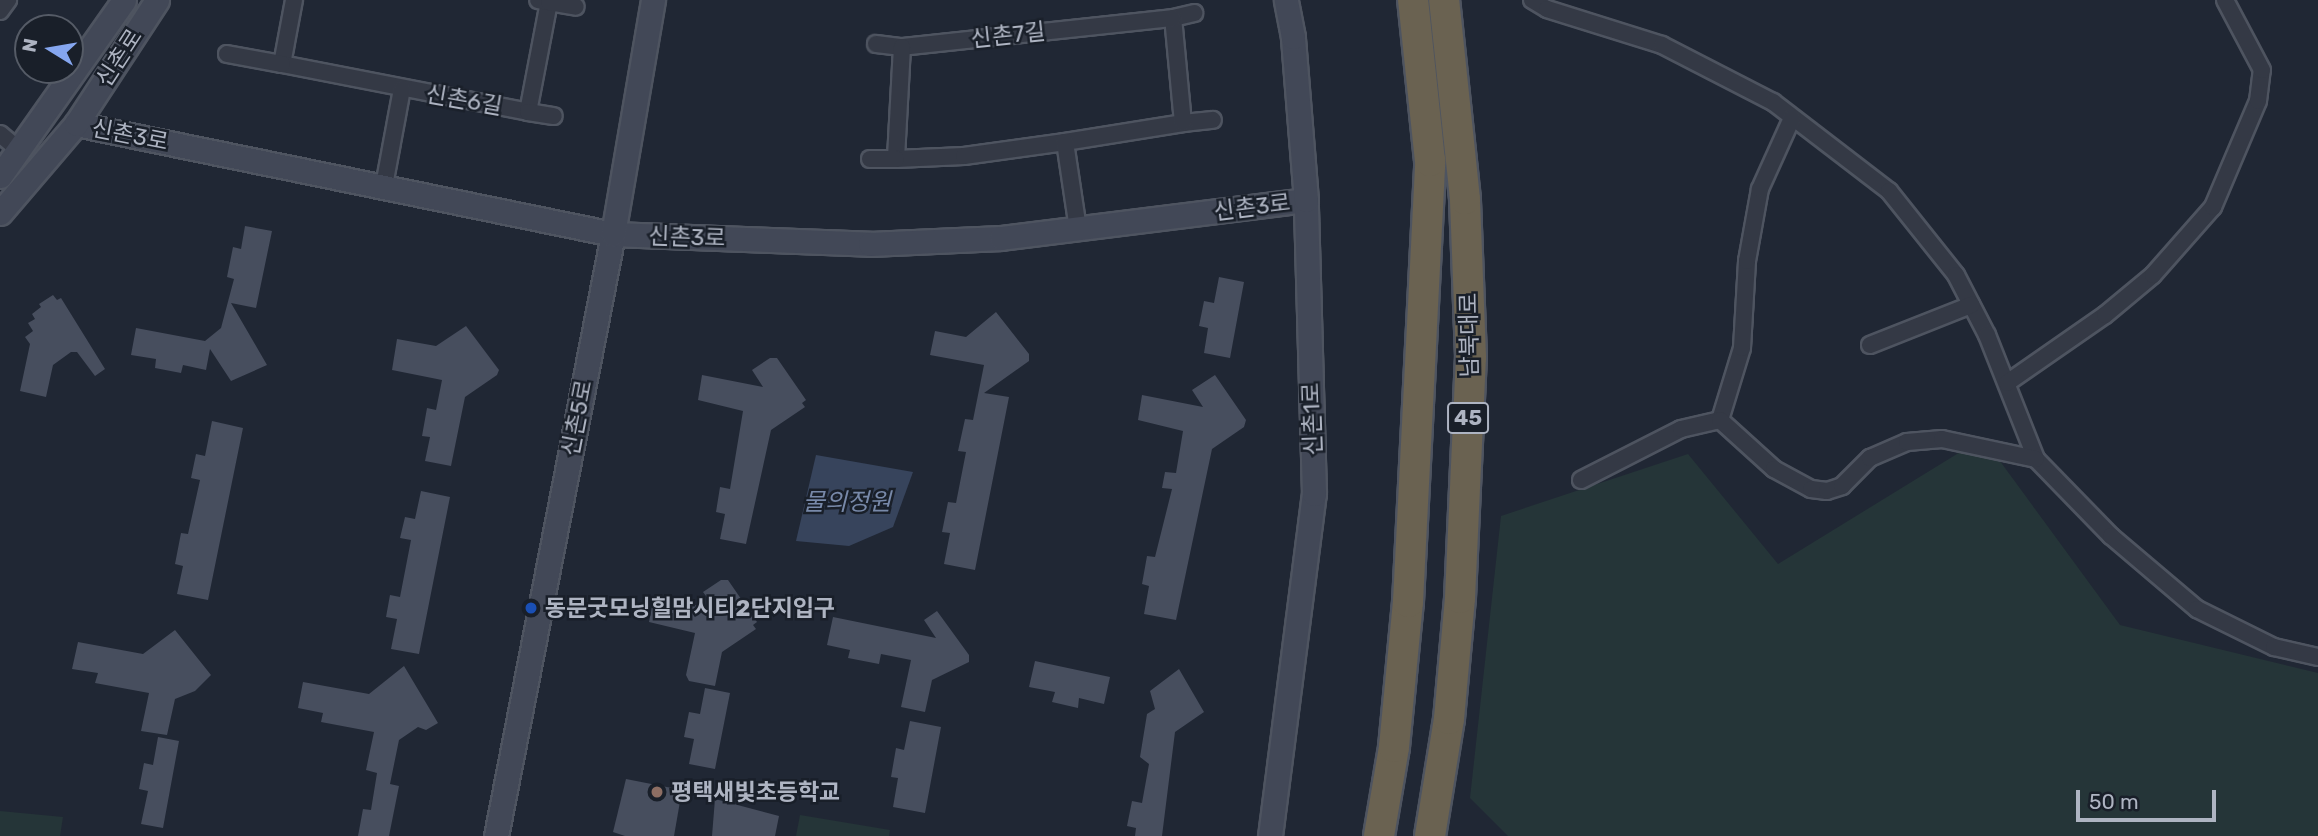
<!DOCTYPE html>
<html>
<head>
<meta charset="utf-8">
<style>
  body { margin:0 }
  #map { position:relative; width:2318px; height:836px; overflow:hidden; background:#202734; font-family:Rubik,"Noto Sans KR",sans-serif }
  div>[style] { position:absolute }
  .green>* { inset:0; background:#253538 }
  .water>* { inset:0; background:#37445c }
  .building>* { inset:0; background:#474e5e }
  .roads { filter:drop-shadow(2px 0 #4e5460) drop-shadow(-2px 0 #4e5460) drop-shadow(0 2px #4e5460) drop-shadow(0 -2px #4e5460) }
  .street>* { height:16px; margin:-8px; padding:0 8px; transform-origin:8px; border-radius:8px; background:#343945 }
  .secondary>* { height:23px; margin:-11.5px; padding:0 11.5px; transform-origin:11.5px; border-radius:11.5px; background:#424857 }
  .highway>* { height:30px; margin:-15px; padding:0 15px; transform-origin:15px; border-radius:15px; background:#6a6251 }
  .dots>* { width:19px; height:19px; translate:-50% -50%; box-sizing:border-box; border:4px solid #191f29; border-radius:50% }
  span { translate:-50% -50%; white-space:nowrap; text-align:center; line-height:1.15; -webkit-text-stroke:5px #191f29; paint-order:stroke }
  .shield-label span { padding:2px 5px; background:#191f29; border:2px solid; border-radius:5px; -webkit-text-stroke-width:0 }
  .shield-label { font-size:21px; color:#aeb4c2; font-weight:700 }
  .street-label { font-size:23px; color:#aeb4c2 }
  .poi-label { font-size:23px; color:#aeb4c2; font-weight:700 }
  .left { translate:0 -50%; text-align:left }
  .water-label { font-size:24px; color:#7889a9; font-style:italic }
  .north { position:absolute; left:14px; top:14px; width:70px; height:70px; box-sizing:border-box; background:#191f29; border:2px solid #555b66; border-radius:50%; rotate:281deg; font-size:19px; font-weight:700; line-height:28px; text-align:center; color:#aeb4c2 }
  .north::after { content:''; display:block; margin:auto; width:24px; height:32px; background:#85a6ef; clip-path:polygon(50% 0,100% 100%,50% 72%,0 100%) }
  .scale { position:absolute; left:2076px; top:790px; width:140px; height:32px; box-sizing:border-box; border:4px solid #aeb4c2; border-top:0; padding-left:9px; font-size:21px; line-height:24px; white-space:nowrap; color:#aeb4c2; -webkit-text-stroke:5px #191f29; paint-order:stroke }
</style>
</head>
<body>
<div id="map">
  <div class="green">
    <div style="clip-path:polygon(1983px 438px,2120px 625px,2318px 673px,2318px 836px,1508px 836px,1470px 798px,1501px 516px,1688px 454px,1778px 564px)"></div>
    <div style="clip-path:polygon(0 811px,63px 817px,60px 836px,0 836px)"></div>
    <div style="clip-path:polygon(800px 815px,890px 830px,889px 836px,796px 836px)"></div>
  </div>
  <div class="water">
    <div style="clip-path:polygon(816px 455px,913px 472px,893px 527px,849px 546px,796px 541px)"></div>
  </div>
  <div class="building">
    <div style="clip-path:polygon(245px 226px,272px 231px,256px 308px,231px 303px,267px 365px,231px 381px,210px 349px,206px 370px,183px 365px,181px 373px,155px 368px,156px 359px,131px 355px,136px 328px,205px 341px,221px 328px,234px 279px,227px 277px,233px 247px,241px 249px)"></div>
    <div style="clip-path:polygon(1219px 277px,1244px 282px,1230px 358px,1204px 353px,1208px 328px,1199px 326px,1204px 301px,1214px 303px)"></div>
    <div style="clip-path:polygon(53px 295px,57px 300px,61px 298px,105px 369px,95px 376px,77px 352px,71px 352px,53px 365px,46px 397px,20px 391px,30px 344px,25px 337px,33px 331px,28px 323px,35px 319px,32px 314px,41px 307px,39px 304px)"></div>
    <div style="clip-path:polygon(996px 312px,1029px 354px,1029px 361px,984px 393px,1009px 397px,975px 570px,944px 564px,950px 533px,942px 532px,948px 502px,956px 503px,966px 452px,958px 451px,965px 419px,973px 420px,984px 365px,930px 355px,935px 331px,966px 337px)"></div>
    <div style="clip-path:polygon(466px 326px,499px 370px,497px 375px,465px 397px,451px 466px,425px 461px,430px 437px,422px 436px,427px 408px,436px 410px,442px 380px,392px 370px,397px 339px,436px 346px)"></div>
    <div style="clip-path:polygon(770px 358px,777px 358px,806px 400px,802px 403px,805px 407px,771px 430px,746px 544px,720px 539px,725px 514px,716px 512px,720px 487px,730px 489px,743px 411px,698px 400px,702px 375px,763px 387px,752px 370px)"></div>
    <div style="clip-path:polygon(1215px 375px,1246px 420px,1244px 427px,1212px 449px,1176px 620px,1144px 614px,1149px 586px,1142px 584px,1147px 556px,1155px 557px,1172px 489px,1162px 488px,1165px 472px,1176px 473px,1183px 431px,1138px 420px,1142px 395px,1203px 407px,1192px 390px)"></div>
    <div style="clip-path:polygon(212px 421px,243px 428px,208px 600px,177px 594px,183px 566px,175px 564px,181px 533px,188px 534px,200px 480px,191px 478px,196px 454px,205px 456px)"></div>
    <div style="clip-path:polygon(421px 491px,450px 497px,419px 654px,391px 649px,397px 619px,386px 617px,390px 595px,400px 597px,411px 540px,400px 538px,405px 517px,415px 519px)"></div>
    <div style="clip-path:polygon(721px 580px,728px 580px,757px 622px,753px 625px,756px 629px,722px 652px,715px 686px,689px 681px,686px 675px,695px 633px,649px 622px,654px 597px,716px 609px,703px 592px)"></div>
    <div style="clip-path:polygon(937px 611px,969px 655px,969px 662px,932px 680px,925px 712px,901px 707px,911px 660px,881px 654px,879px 664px,848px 658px,850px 650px,827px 645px,833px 617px,936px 638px,924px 620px)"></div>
    <div style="clip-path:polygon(175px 630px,211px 675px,195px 691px,175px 699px,167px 735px,141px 731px,149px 693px,95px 683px,98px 673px,72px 669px,78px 642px,143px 654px)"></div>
    <div style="clip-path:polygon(1035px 661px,1110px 677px,1104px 704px,1079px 698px,1078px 708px,1052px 702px,1055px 692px,1029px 687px)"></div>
    <div style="clip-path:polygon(404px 666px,438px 723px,426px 730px,418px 727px,399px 740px,390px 784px,399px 786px,389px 836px,358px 836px,363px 809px,371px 810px,377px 773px,366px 770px,374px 732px,321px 722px,323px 713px,298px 708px,303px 682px,369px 694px)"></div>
    <div style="clip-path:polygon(1179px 669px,1204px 712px,1175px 732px,1162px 836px,1135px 836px,1136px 828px,1127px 826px,1132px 801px,1142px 803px,1149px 764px,1140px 757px,1147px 714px,1155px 709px,1150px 691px)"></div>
    <div style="clip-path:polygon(705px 688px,730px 693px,715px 769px,689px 764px,694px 739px,684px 737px,689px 712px,700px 714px)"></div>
    <div style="clip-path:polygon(910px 721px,941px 727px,925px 813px,893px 807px,898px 778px,891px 777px,896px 748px,904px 750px)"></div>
    <div style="clip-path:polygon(158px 737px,179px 741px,163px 828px,141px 824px,148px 791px,139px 789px,144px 763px,153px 765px)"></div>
    <div style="clip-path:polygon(626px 779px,682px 790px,674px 836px,625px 836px,613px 832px)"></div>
    <div style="clip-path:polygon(715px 799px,779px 816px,775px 836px,712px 836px)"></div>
  </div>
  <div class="roads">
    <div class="street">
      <div style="left:294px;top:0;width:65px;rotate:100.6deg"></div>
      <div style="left:282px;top:64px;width:251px;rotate:11deg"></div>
      <div style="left:528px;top:112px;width:112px;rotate:-79.2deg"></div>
      <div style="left:549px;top:2px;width:11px;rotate:-170deg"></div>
      <div style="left:1532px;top:0;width:17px;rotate:31deg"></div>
      <div style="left:1547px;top:9px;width:121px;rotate:17.4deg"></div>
      <div style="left:1662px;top:45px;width:125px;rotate:27.2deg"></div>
      <div style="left:1773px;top:102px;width:146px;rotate:37.5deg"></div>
      <div style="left:1889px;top:191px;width:107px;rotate:51.4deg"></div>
      <div style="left:1956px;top:275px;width:68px;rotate:62.7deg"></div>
      <div style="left:1987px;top:335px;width:133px;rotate:68.4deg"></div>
      <div style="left:2036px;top:459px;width:107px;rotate:45.8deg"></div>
      <div style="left:2111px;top:536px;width:113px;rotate:40.3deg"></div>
      <div style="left:2197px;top:609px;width:86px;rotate:26.3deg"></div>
      <div style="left:2274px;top:647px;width:45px;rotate:12.8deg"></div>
      <div style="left:549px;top:2px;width:27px;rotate:10deg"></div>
      <div style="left:0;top:11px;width:14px;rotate:-54deg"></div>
      <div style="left:1173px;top:18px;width:22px;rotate:-13deg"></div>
      <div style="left:876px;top:44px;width:26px;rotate:7deg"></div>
      <div style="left:227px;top:54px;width:56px;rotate:10.3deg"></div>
      <div style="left:528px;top:112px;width:26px;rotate:9deg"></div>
      <div style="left:1183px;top:123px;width:30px;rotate:-6deg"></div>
      <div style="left:0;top:134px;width:25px;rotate:40deg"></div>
      <div style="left:1065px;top:142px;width:120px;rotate:-9.1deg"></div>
      <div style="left:1183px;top:123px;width:105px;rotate:-95.4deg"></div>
      <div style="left:1173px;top:18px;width:273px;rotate:173.9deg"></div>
      <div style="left:902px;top:47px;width:112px;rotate:93.1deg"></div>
      <div style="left:896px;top:159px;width:68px;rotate:-2.5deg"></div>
      <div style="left:964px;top:156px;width:102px;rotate:-7.9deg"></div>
      <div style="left:1065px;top:142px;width:88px;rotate:81.5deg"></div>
      <div style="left:870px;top:159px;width:26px"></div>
      <div style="left:384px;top:186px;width:99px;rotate:-79.5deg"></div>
      <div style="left:1870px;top:345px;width:109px;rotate:-21.6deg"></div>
      <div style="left:2007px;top:383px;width:119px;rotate:-34.8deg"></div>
      <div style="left:2105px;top:315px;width:62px;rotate:-39.8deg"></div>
      <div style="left:2153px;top:275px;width:91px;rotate:-48.6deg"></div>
      <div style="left:2213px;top:207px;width:115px;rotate:-67deg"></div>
      <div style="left:2258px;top:101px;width:31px;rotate:-83deg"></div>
      <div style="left:2262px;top:70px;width:79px;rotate:-117.9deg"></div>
      <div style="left:1720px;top:420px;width:75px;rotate:-73deg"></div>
      <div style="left:1742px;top:348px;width:87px;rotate:-86.7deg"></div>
      <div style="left:1747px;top:261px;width:73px;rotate:-79.8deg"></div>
      <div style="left:1760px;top:189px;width:78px;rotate:-65.7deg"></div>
      <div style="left:1581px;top:480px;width:112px;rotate:-27deg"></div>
      <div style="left:1681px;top:429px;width:40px;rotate:-13deg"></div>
      <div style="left:1720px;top:420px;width:73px;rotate:42.2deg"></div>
      <div style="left:1774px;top:469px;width:42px;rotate:28.4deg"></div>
      <div style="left:1811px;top:489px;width:16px;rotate:7deg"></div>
      <div style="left:1827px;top:491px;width:16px;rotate:-18deg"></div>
      <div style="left:1842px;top:486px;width:40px;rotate:-45deg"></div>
      <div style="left:1870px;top:458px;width:40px;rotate:-23.4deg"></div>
      <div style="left:1907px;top:442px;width:35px;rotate:-5deg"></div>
      <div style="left:1942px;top:439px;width:96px;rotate:12deg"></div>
    </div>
    <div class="secondary">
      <div style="left:76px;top:124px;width:548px;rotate:11.58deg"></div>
      <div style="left:613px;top:234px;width:257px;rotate:2.2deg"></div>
      <div style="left:870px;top:244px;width:131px;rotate:-2.6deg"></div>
      <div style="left:1001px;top:238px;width:307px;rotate:-7.1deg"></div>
      <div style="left:0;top:176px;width:215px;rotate:-54.8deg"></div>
      <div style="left:0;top:213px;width:117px;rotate:-49.5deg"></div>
      <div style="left:76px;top:124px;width:148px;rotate:-56.8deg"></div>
      <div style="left:496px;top:836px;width:613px;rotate:-79deg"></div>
      <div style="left:613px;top:234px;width:237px;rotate:-80.3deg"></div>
      <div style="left:1270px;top:836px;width:345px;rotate:-82.7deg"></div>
      <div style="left:1314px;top:494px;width:294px;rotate:-91.6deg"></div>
      <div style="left:1306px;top:200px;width:164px;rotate:-94.6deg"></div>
      <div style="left:1293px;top:37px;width:38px;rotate:-101deg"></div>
    </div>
    <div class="highway">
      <div style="left:1379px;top:836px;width:90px;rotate:-80.4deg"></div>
      <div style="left:1394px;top:747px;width:146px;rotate:-84.5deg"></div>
      <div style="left:1408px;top:602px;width:442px;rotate:-87.1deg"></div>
      <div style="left:1430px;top:161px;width:162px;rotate:-96deg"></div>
      <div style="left:1430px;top:836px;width:119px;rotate:-80.8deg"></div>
      <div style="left:1449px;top:719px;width:121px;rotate:-84.8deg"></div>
      <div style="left:1460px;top:598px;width:241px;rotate:-87.4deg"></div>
      <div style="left:1471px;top:357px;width:158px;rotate:-92.2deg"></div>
      <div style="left:1465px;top:199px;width:200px;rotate:-96deg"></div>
    </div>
  </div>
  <div class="dots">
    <div style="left:531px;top:608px;background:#1a4fb4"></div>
    <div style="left:657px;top:792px;background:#8d6e63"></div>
  </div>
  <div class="shield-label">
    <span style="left:1468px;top:418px">45</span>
  </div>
  <div class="street-label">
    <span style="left:1008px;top:35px;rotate:-6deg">신촌7길</span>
    <span style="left:119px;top:58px;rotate:-57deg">신촌로</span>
    <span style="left:464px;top:100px;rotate:10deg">신촌6길</span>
    <span style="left:130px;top:135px;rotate:11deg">신촌3로</span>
    <span style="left:1252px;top:207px;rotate:-7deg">신촌3로</span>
    <span style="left:687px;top:237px;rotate:2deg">신촌3로</span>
    <span style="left:1469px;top:335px;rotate:-91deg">남북대로</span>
    <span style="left:577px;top:418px;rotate:-79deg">신촌5로</span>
    <span style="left:1312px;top:419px;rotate:-92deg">신촌1로</span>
  </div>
  <div class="poi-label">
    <span class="left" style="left:545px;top:608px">동문굿모닝힐맘시티2단지입구</span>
    <span class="left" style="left:671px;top:792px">평택새빛초등학교</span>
  </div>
  <div class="water-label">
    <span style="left:847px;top:503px">물의정원</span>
  </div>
  <div class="north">N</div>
  <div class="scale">50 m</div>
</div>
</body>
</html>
